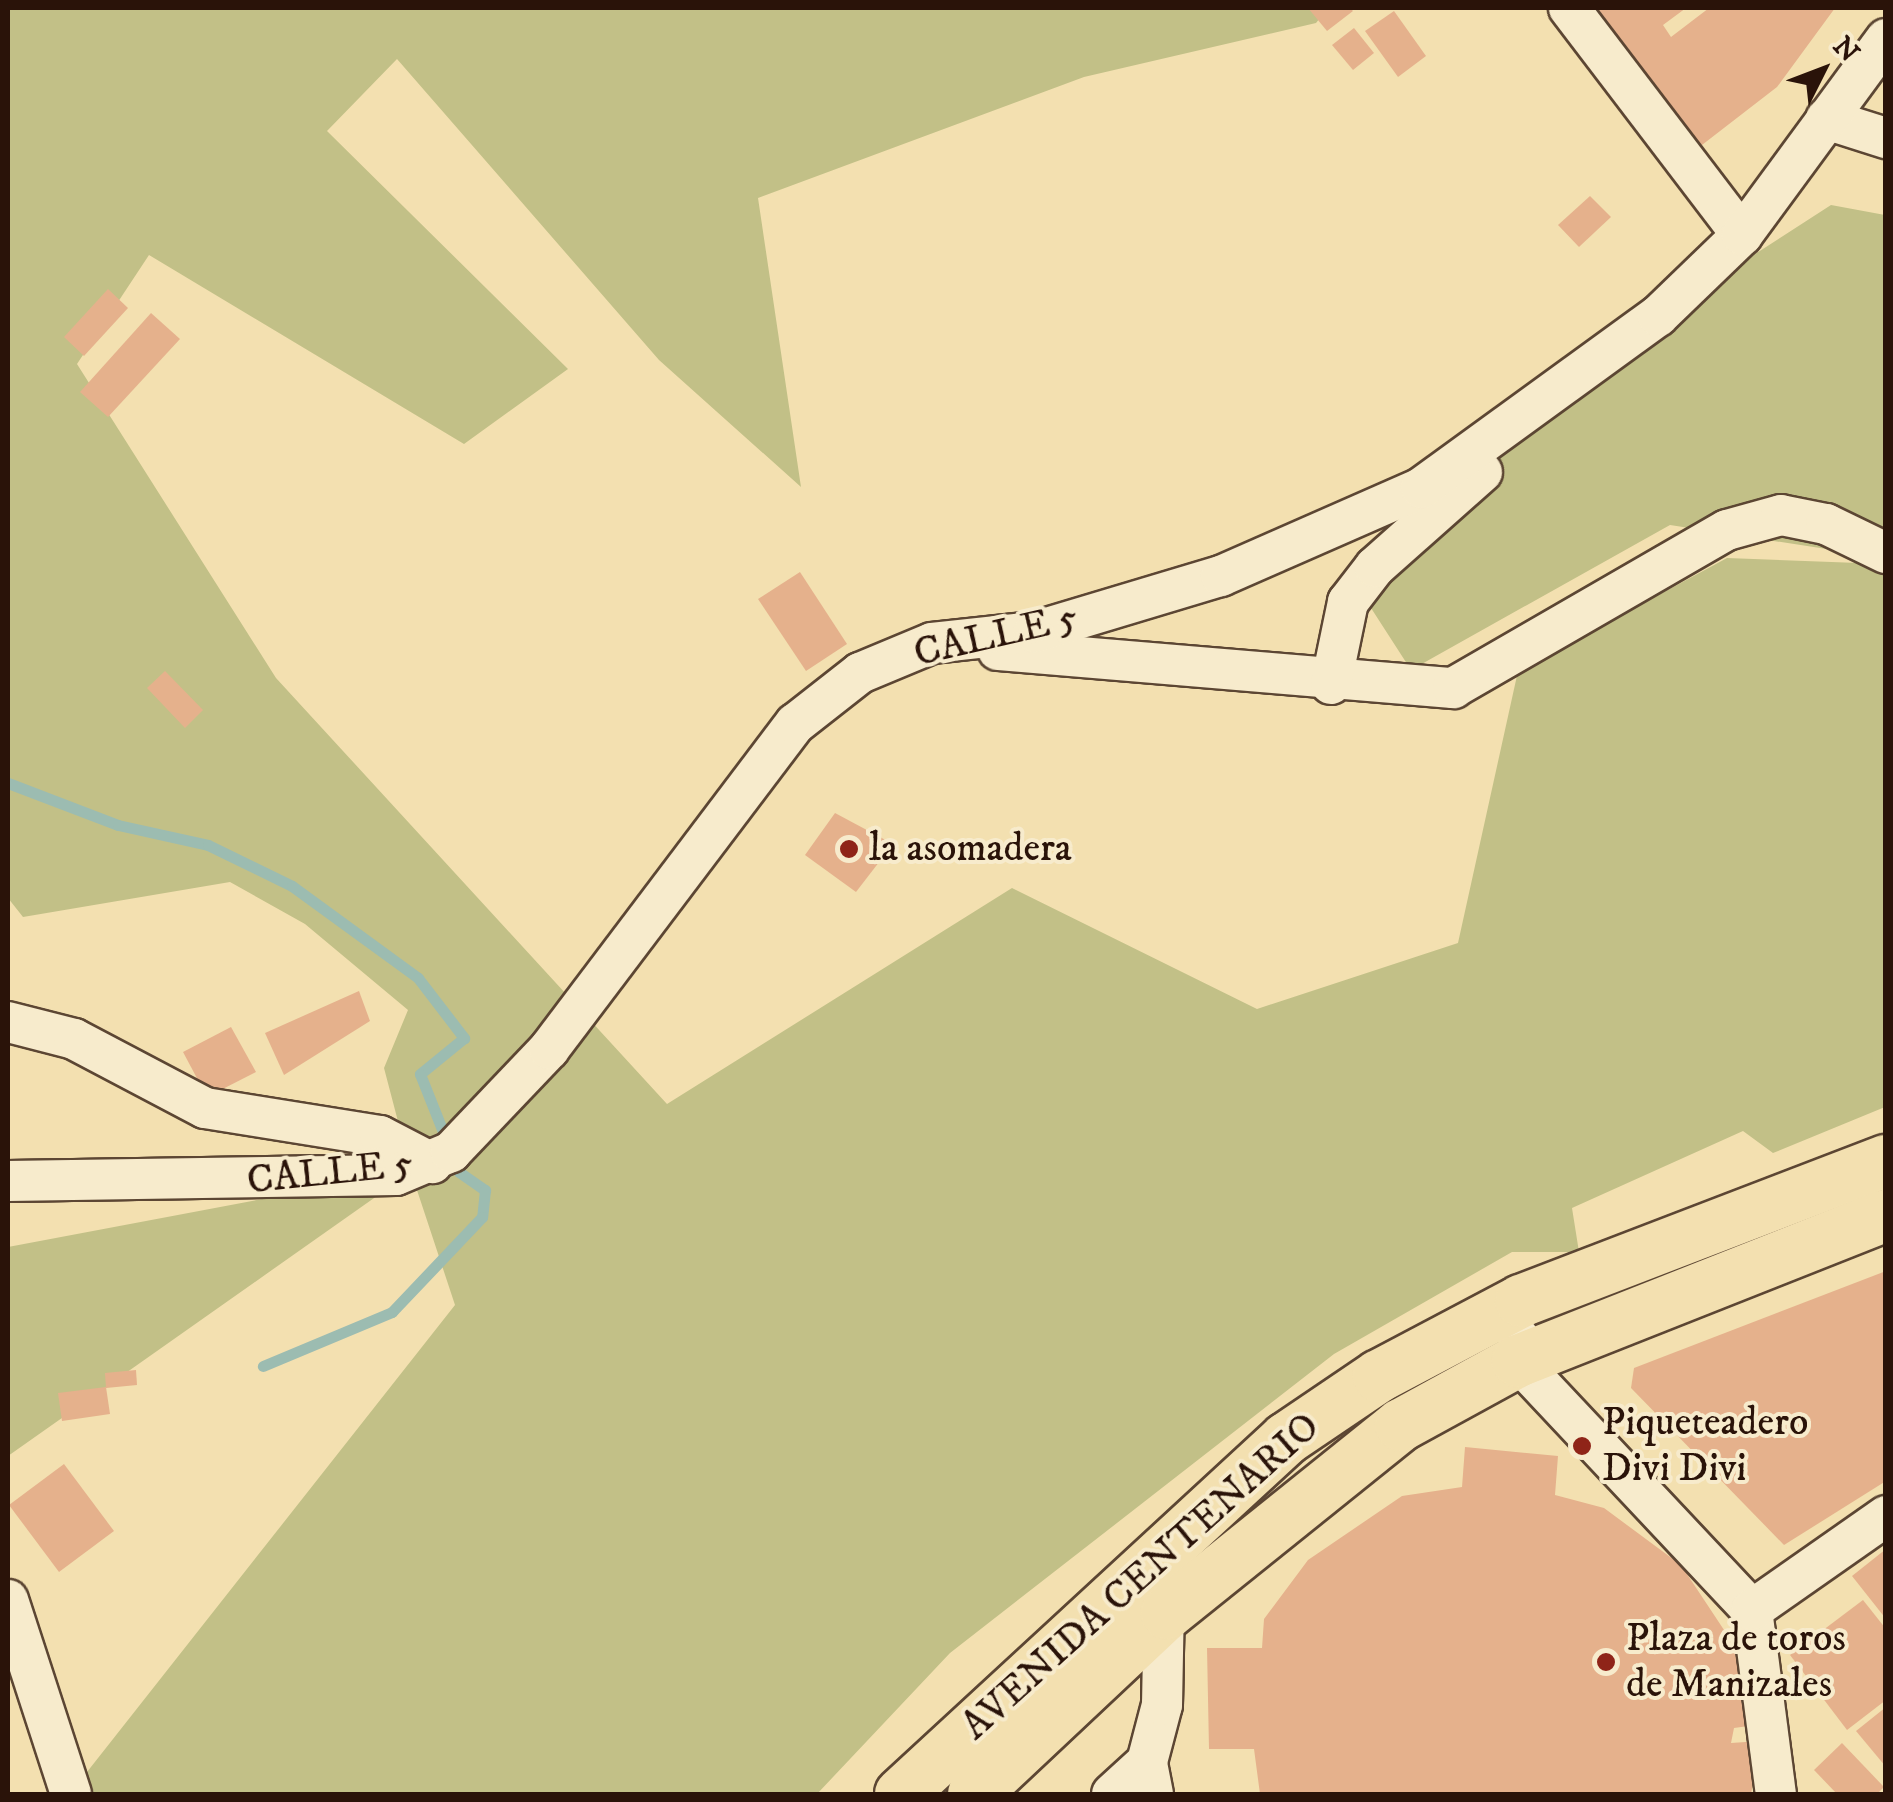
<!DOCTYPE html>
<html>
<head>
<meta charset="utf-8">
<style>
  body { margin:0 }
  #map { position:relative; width:1893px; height:1802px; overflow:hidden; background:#f3e0b0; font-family:"IM FELL DW Pica",serif }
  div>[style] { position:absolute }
  .green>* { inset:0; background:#c2c087 }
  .stream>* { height:11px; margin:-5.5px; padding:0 5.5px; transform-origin:5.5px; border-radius:5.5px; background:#9cbcb1 }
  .building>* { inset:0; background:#e5b18c }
  .roads { filter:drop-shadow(2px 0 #5c4633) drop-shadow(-2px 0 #5c4633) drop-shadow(0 2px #5c4633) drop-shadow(0 -2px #5c4633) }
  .minor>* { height:40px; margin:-20px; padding:0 20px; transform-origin:20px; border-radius:20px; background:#f7ebcc }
  .major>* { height:52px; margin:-26px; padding:0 26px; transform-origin:26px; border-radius:26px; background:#f3e0b0 }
  .dots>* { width:28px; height:28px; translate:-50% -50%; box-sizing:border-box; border:5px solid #f7ebcc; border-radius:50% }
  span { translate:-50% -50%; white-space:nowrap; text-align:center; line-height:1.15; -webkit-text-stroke:8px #f7ebcc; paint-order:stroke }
  .street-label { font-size:40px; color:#2a1309 }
  .poi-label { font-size:40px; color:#2a1309 }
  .left { translate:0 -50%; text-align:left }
  .frame { position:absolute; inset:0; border:10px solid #2a1309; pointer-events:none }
  .north { position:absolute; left:1773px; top:20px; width:100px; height:100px; -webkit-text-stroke:8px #f7ebcc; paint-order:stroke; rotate:48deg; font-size:28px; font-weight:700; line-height:40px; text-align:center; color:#2a1309 }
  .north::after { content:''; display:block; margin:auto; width:35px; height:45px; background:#2a1309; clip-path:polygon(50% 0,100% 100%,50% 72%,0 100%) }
</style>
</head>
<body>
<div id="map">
  <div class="green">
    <div style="clip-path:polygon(8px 8px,1328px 8px,1316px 23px,1084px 77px,758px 198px,801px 487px,659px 360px,397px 59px,327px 131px,568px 369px,464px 444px,149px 255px,77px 364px,276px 678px,667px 1104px,1012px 888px,1257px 1009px,1458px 943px,1518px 671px,1727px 558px,1885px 564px,1885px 1107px,1773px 1153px,1743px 1131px,1572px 1208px,1579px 1252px,1512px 1252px,1334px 1354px,950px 1653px,817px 1794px,89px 1794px,87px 1772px,455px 1305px,411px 1172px,8px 1456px,8px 1247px,411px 1171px,384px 1068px,408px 1010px,305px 924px,230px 882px,23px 917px,8px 898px)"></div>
    <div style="clip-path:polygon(1831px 205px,1885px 215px,1885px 558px,1670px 525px,1411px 670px,1351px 577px,1622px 340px)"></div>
  </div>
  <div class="stream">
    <div style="left:8px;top:783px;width:118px;rotate:20.9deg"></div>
    <div style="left:118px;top:825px;width:92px;rotate:12.5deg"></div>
    <div style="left:208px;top:845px;width:93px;rotate:26deg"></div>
    <div style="left:292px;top:886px;width:156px;rotate:36.1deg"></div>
    <div style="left:418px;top:978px;width:76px;rotate:52.5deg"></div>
    <div style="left:464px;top:1038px;width:57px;rotate:140.7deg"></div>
    <div style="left:420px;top:1074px;width:105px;rotate:68.3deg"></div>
    <div style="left:459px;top:1172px;width:32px;rotate:35deg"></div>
    <div style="left:485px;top:1190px;width:27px;rotate:96deg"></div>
    <div style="left:482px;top:1217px;width:131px;rotate:133.5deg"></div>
    <div style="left:392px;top:1312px;width:140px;rotate:157.3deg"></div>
  </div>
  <div class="building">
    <div style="clip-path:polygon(1308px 8px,1350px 8px,1353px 11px,1327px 31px)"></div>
    <div style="clip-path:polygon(1595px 8px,1686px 8px,1663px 25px,1671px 37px,1709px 8px,1835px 8px,1777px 87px,1689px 155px,1618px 63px,1631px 52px)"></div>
    <div style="clip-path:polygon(1394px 11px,1426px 56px,1398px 77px,1365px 31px)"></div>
    <div style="clip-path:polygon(1354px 28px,1374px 53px,1353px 70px,1332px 45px)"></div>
    <div style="clip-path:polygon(1590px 196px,1611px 217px,1579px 247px,1558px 225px)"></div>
    <div style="clip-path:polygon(108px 289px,128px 308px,84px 356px,64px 337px)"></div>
    <div style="clip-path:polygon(151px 313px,180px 339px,108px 417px,80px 392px)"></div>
    <div style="clip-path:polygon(800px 572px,847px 644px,806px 671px,758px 599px)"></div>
    <div style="clip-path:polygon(165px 671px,203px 710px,185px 728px,147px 688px)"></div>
    <div style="clip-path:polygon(835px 813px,893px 844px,856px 892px,805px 855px)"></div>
    <div style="clip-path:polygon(359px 991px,370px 1021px,284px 1075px,265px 1033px)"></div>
    <div style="clip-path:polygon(231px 1027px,256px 1072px,207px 1097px,183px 1052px)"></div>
    <div style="clip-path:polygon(1886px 1271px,1886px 1481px,1784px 1545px,1631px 1388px,1634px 1368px)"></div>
    <div style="clip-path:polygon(136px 1370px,137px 1385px,106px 1388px,105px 1373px)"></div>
    <div style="clip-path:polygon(106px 1387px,110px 1414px,62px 1421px,58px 1393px)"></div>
    <div style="clip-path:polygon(1465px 1447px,1558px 1456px,1555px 1495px,1604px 1508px,1681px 1565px,1726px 1633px,1749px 1636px,1763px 1724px,1734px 1728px,1731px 1743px,1761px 1741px,1751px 1794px,1260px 1794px,1254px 1749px,1209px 1749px,1207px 1648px,1262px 1648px,1264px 1619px,1308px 1560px,1402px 1496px,1462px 1487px)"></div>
    <div style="clip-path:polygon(64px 1464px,114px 1531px,59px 1572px,9px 1505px)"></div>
    <div style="clip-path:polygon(1886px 1549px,1886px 1619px,1852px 1576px)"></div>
    <div style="clip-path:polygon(1863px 1600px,1886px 1629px,1886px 1700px,1847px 1730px,1790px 1655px)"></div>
    <div style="clip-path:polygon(1886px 1707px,1886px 1767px,1856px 1731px)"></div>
    <div style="clip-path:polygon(1842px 1743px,1884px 1787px,1877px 1794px,1837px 1794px,1814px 1770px)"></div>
  </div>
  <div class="roads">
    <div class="minor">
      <div style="left:1569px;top:8px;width:285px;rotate:52.7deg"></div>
      <div style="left:1826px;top:119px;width:63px;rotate:17.6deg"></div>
      <div style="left:998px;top:650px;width:457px;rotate:4.8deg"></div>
      <div style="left:1453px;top:688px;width:316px;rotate:-30deg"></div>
      <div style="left:1727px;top:530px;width:56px;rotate:-15.5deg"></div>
      <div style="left:1781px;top:515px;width:46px;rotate:11.3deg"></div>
      <div style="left:1826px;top:524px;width:67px;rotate:25.8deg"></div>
      <div style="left:1331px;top:684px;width:84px;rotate:-78.3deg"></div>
      <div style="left:1348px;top:602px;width:44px;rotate:-52.4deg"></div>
      <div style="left:1375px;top:567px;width:143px;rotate:-41.6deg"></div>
      <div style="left:8px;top:1022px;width:68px;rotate:14.4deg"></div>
      <div style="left:74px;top:1039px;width:148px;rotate:27.8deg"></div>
      <div style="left:205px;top:1108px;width:177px;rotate:9.1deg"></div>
      <div style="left:380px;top:1136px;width:59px;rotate:27.4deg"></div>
      <div style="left:8px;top:1181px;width:388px;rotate:-0.9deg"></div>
      <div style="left:396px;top:1175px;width:60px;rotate:-22.7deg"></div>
      <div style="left:451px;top:1152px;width:142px;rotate:-46.4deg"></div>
      <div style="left:549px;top:1049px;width:408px;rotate:-52.9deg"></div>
      <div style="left:795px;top:724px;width:83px;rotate:-38.1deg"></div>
      <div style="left:860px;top:673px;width:78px;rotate:-22.6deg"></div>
      <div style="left:932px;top:643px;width:103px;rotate:-6.2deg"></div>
      <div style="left:1034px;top:632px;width:195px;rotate:-16.7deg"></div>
      <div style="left:1221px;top:576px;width:219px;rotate:-23.7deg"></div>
      <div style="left:1421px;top:488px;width:293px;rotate:-36deg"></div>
      <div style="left:1658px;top:316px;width:117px;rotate:-44deg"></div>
      <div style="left:1742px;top:235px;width:243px;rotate:-53.7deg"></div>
      <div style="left:1519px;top:1338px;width:23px;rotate:92deg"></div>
      <div style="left:1518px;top:1361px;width:342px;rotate:46.8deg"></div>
      <div style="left:1752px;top:1610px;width:186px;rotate:82.6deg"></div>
      <div style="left:8px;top:1600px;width:204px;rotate:72deg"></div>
      <div style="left:1752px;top:1610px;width:164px;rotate:-35deg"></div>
      <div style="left:1112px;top:1794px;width:47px;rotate:-42.4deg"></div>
      <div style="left:1153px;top:1794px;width:33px;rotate:-101deg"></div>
      <div style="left:1147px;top:1762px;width:59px;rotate:-75.3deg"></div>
      <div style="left:1162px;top:1705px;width:105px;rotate:-88.9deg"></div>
    </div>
    <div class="major">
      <div style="left:901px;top:1794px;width:524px;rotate:-42.68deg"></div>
      <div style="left:1286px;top:1439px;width:112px;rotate:-34.1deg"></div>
      <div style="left:1379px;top:1376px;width:161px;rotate:-27.8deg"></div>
      <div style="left:1521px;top:1301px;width:391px;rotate:-21deg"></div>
      <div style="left:974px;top:1794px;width:265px;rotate:-43.2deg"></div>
      <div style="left:1167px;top:1613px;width:300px;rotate:-38.8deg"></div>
      <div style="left:1401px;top:1425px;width:133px;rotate:-28.7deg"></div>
      <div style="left:1518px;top:1361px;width:396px;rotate:-21.6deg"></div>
    </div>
  </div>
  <div class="dots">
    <div style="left:849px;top:849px;background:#8f2418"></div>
    <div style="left:1582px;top:1446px;background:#8f2418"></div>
    <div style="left:1606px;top:1662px;background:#8f2418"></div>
  </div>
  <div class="street-label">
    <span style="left:996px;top:636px;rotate:-13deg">CALLE 5</span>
    <span style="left:330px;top:1173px;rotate:-6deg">CALLE 5</span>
    <span style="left:1141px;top:1577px;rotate:-42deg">AVENIDA CENTENARIO</span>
  </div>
  <div class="poi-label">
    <span class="left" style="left:869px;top:849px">la asomadera</span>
    <span class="left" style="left:1602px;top:1446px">Piqueteadero<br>Divi Divi</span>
    <span class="left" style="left:1626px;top:1662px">Plaza de toros<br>de Manizales</span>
  </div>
  <div class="frame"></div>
  <div class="north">N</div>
</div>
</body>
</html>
